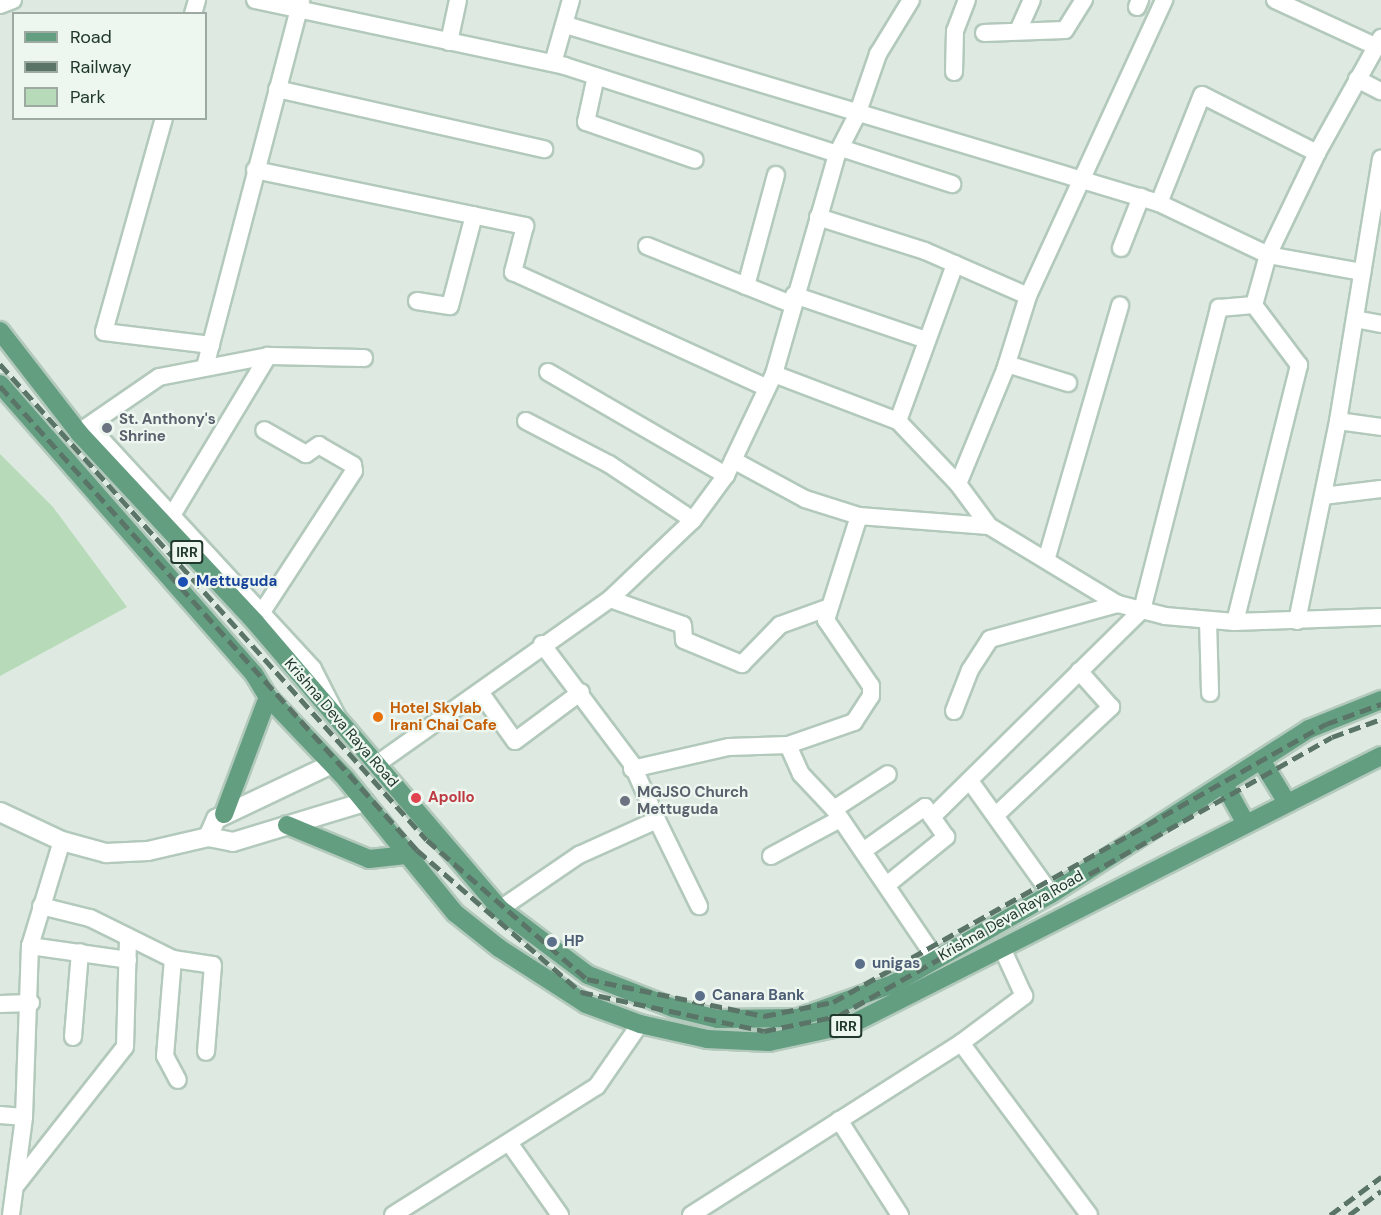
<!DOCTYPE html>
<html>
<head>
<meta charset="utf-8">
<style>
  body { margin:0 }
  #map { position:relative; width:1381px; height:1215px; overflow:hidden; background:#dee9e2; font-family:"DM Sans",sans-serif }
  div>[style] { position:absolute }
  .green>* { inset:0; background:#b7dbb8 }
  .roads { filter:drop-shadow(2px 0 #b2c9bb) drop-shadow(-2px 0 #b2c9bb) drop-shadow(0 2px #b2c9bb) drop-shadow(0 -2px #b2c9bb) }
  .street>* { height:16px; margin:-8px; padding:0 8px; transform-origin:8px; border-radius:8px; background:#fff }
  .secondary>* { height:18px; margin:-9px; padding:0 9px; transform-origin:9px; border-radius:9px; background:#fff }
  .primary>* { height:18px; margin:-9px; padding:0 9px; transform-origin:9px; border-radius:9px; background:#639e81 }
  .rail>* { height:4.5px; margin-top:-2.25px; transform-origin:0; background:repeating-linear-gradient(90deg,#5a7567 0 12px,transparent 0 18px) }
  .dots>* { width:16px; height:16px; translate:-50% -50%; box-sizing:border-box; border:3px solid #eef6f0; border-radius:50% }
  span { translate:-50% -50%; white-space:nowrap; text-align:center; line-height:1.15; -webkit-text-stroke:4.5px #eef6f0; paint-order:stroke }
  .shield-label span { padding:2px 4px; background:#eef6f0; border:2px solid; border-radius:4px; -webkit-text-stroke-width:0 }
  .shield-label { font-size:14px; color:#20392c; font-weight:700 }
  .worship-label { font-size:15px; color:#5b616d; font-weight:700 }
  .left { translate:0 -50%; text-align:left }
  .transit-label { font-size:15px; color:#164399; font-weight:700 }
  .food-label { font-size:15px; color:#c56008; font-weight:700 }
  .street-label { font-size:15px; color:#20392c }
  .health-label { font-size:15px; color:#be3a42; font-weight:700 }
  .service-label { font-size:15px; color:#4e5e75; font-weight:700 }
  .legend { position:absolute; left:12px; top:12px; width:195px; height:108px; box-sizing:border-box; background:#eef6f0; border:2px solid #9caaa2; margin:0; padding:8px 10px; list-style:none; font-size:18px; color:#20392c }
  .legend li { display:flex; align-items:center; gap:12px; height:30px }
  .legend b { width:30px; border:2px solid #9caaa2 }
</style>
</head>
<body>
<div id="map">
  <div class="green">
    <div style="clip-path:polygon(0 454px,53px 507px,127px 607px,0 676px)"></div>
  </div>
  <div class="roads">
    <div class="street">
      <div style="left:255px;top:0;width:317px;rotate:12deg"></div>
      <div style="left:565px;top:66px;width:286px;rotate:17.9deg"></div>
      <div style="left:1275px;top:0;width:110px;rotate:24.7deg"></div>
      <div style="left:0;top:5px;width:14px;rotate:-21deg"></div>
      <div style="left:1137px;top:7px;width:8px;rotate:-67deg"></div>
      <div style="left:193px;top:14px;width:15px;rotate:-74deg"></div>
      <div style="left:566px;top:25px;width:619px;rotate:16.71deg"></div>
      <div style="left:1159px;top:203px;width:121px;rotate:25.5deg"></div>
      <div style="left:1268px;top:255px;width:96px;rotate:10.3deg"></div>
      <div style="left:1018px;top:31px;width:34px;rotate:-66deg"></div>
      <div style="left:984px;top:33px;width:81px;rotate:-2.1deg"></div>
      <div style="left:1065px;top:30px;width:36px;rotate:-58deg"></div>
      <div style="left:449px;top:42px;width:43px;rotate:-77.9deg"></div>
      <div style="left:553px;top:63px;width:66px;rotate:-74.1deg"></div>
      <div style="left:954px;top:72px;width:41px;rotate:-88.6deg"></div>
      <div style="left:955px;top:31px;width:33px;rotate:-69deg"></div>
      <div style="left:596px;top:76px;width:47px;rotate:102.3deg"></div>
      <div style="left:586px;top:122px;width:115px;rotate:19.2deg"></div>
      <div style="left:1357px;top:79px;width:27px;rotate:27deg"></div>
      <div style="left:277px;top:89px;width:274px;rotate:12.7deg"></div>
      <div style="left:164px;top:118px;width:222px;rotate:105.7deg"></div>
      <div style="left:104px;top:332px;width:108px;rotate:6.9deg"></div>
      <div style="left:841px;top:148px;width:117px;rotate:18deg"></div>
      <div style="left:255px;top:170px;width:276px;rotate:11.7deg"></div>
      <div style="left:525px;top:226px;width:48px;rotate:104.6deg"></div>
      <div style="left:513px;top:272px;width:277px;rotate:24.5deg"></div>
      <div style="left:1159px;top:203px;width:116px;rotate:-68.3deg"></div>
      <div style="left:1202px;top:95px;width:129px;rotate:26.8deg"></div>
      <div style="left:818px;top:217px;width:112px;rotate:17.6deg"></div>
      <div style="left:925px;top:251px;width:112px;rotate:23.6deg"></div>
      <div style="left:647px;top:246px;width:155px;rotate:21.9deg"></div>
      <div style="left:1121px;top:248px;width:55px;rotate:-68.6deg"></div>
      <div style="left:746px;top:286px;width:115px;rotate:-74.9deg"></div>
      <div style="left:794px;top:295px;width:139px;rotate:18.8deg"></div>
      <div style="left:417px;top:301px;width:33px;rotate:9deg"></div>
      <div style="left:450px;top:306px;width:94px;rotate:-75.2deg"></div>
      <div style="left:1355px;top:319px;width:26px;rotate:11deg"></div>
      <div style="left:1007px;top:364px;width:64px;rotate:17.3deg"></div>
      <div style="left:205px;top:367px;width:379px;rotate:-75.3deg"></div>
      <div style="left:548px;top:372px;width:206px;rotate:30.1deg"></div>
      <div style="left:774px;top:374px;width:133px;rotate:20.8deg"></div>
      <div style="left:898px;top:421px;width:87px;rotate:46.4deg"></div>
      <div style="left:958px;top:484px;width:52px;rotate:53.6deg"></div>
      <div style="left:989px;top:526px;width:151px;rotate:31.2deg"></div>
      <div style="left:1118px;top:604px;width:49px;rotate:14.3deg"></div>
      <div style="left:1165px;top:616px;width:70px;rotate:4.9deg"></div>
      <div style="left:1235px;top:622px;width:146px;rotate:-2deg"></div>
      <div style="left:526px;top:421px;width:93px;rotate:27.4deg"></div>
      <div style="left:609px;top:464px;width:101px;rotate:33.7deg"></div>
      <div style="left:898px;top:421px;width:167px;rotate:-70deg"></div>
      <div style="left:1338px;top:421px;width:43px;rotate:7.9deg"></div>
      <div style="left:89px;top:426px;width:330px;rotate:47.3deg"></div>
      <div style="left:313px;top:669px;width:53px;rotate:62.9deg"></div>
      <div style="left:82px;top:430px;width:93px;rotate:-34.5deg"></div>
      <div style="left:159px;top:377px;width:111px;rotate:-10.9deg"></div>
      <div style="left:268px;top:356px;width:96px;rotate:1.2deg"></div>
      <div style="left:733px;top:460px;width:82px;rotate:28.4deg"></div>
      <div style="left:805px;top:499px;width:57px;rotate:17.5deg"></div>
      <div style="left:859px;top:516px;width:130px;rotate:4.4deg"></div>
      <div style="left:958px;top:484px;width:123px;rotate:-67.6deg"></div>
      <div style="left:1005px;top:370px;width:77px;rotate:-72.7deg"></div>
      <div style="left:1028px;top:296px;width:326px;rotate:-65.3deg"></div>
      <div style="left:1323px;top:496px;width:58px;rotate:-6.9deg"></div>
      <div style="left:171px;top:517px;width:188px;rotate:-58.9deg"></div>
      <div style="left:1047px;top:557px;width:262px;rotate:-73.8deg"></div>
      <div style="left:610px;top:599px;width:77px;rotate:19.6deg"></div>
      <div style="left:683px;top:625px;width:15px;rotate:86deg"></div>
      <div style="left:684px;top:640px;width:63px;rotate:22.5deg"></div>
      <div style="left:742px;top:664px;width:54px;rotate:-45.7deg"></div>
      <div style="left:780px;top:625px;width:50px;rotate:-19.9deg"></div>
      <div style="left:262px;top:612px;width:168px;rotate:-56.9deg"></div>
      <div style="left:354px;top:471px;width:6px;rotate:-99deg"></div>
      <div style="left:353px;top:465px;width:39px;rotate:-150deg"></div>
      <div style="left:319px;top:445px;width:16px;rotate:145deg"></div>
      <div style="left:306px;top:454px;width:48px;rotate:-150.3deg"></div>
      <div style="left:1208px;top:620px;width:73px;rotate:88.4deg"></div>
      <div style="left:1297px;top:621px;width:204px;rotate:-78.4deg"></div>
      <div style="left:1338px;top:421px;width:266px;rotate:-80.7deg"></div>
      <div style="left:1235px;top:622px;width:265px;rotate:-76deg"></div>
      <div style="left:1299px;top:365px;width:75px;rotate:-126.9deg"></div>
      <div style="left:1254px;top:305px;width:52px;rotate:-74.4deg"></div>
      <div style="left:1268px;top:255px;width:113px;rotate:-64.3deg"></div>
      <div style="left:1317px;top:153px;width:132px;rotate:-60.9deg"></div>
      <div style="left:542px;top:644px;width:150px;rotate:53.1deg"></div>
      <div style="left:632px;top:764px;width:61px;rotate:65.9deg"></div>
      <div style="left:480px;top:692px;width:60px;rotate:54.5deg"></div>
      <div style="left:515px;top:741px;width:82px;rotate:-36.6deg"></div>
      <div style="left:954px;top:711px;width:44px;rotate:-68.7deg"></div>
      <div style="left:970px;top:670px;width:37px;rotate:-57deg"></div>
      <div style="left:990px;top:639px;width:133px;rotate:-15.3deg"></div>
      <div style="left:788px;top:745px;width:70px;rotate:-19.2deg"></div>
      <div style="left:854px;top:722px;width:31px;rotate:-57deg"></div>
      <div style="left:871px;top:696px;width:10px;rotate:-90deg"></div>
      <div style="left:871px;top:686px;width:80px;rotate:-124.3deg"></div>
      <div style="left:826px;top:620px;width:109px;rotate:-72.4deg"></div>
      <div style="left:377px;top:764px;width:286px;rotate:-35.3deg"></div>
      <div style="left:610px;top:599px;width:115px;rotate:-43.6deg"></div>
      <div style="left:693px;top:520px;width:56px;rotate:-53.7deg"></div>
      <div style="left:726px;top:475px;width:112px;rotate:-64.6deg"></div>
      <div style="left:774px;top:374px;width:229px;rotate:-74deg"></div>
      <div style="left:837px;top:154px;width:44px;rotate:-62.9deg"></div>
      <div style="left:857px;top:115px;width:65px;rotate:-71deg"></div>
      <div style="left:878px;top:54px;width:63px;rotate:-58.6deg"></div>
      <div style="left:632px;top:769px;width:99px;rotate:-12.8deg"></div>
      <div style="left:729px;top:747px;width:59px;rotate:-1.9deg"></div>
      <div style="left:788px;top:745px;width:32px;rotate:66deg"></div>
      <div style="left:801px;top:774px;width:48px;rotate:46.7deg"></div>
      <div style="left:834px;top:809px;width:181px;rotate:55.8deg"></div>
      <div style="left:970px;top:781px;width:139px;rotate:54.4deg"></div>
      <div style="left:834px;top:809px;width:64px;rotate:-32.9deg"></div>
      <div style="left:996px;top:815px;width:158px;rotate:-43.2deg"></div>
      <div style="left:1111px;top:707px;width:48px;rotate:-131.6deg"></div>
      <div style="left:863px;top:851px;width:76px;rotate:-35.4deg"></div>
      <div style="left:925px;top:807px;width:12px;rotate:55deg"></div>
      <div style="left:932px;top:817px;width:295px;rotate:-44.6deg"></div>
      <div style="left:1142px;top:610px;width:312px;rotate:-75.7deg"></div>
      <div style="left:1219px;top:308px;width:35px;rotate:-5deg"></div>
      <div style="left:771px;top:856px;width:78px;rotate:-28.2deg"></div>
      <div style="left:888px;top:884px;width:75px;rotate:-39deg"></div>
      <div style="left:946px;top:837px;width:24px;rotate:-125deg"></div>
      <div style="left:41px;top:906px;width:50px;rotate:13.8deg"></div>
      <div style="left:90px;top:918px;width:93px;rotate:26.3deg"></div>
      <div style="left:173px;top:959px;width:40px;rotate:8.5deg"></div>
      <div style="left:213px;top:965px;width:87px;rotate:94.6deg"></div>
      <div style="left:500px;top:909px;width:96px;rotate:-34.4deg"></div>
      <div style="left:579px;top:855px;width:85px;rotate:-24.2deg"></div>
      <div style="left:657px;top:820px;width:96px;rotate:64deg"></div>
      <div style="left:30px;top:946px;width:99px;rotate:8.1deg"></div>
      <div style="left:173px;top:959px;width:97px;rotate:94.7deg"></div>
      <div style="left:165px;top:1056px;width:27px;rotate:62deg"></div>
      <div style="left:0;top:1004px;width:31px;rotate:-2deg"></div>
      <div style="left:73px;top:1037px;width:85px;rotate:-85.3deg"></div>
      <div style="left:961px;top:1043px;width:214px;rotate:53.3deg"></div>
      <div style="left:0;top:1115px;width:24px;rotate:5deg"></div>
      <div style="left:839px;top:1120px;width:113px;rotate:57.3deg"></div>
      <div style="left:510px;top:1144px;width:87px;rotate:54.8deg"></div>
      <div style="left:17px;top:1184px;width:174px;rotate:-51.8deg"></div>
      <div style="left:125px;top:1047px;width:110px;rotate:-88.4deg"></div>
      <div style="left:11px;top:1215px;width:99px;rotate:-82.4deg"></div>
      <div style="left:24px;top:1117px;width:171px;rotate:-88deg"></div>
      <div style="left:30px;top:946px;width:110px;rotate:-73.1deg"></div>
      <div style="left:393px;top:1215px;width:241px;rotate:-32.3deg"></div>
      <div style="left:597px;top:1086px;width:75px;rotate:-55.3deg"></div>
      <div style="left:691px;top:1215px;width:320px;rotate:-32.5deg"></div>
      <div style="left:961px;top:1043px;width:79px;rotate:-36.7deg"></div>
      <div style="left:1024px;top:996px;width:53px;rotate:-114.6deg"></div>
    </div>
    <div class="secondary">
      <div style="left:0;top:812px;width:68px;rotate:25.1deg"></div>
      <div style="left:62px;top:841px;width:46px;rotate:15.3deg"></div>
      <div style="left:106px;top:853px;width:42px;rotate:-2.7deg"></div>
      <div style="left:148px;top:851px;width:62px;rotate:-13.1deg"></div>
      <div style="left:208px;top:837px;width:25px;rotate:11deg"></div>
      <div style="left:233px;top:842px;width:138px;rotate:-16.9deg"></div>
      <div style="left:208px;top:837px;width:20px;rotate:-66deg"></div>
      <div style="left:216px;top:819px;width:128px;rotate:-25.4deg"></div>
    </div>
    <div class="primary">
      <div style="left:0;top:331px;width:129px;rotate:52.2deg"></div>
      <div style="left:79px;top:433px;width:258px;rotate:47deg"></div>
      <div style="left:255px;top:622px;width:377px;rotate:49.5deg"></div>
      <div style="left:500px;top:909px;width:110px;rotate:36.9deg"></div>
      <div style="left:588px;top:975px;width:91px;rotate:21.2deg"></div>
      <div style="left:673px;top:1008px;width:46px;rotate:13.7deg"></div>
      <div style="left:718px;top:1019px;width:80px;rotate:-0.7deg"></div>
      <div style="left:798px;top:1018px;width:101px;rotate:-19.7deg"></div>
      <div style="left:893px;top:984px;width:182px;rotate:-29.7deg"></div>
      <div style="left:1051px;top:894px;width:306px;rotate:-32.6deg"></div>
      <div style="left:1309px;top:729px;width:78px;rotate:-21.9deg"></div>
      <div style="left:0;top:384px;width:386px;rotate:48.8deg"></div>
      <div style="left:254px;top:674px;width:27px;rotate:59deg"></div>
      <div style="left:268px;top:697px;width:113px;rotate:46.4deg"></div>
      <div style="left:346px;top:779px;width:173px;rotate:50.9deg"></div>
      <div style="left:455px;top:913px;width:56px;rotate:38.5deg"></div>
      <div style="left:499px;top:948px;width:103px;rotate:32.8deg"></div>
      <div style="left:586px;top:1004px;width:58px;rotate:20.3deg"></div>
      <div style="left:640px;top:1024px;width:69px;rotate:12.6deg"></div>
      <div style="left:707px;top:1039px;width:62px;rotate:2.8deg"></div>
      <div style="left:769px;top:1042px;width:85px;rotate:-12.2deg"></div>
      <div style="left:852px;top:1024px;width:593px;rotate:-26.87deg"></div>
      <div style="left:1261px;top:760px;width:48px;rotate:58.6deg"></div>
      <div style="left:1224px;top:784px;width:43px;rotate:61.1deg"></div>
      <div style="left:224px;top:814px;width:125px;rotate:-69.4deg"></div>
      <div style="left:287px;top:825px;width:89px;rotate:22.5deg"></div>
      <div style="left:369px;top:859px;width:39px;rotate:-6deg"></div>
    </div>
  </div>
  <div class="rail">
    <div style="left:0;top:364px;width:639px;rotate:48.11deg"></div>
    <div style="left:427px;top:840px;width:212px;rotate:41deg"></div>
    <div style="left:587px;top:979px;width:181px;rotate:11.8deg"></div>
    <div style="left:764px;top:1016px;width:70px;rotate:-11.5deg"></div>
    <div style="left:833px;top:1002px;width:566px;rotate:-29.42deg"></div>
    <div style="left:1326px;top:724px;width:59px;rotate:-20deg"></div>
    <div style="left:0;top:386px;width:624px;rotate:48.05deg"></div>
    <div style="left:417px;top:850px;width:217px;rotate:40.9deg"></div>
    <div style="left:581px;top:992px;width:187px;rotate:12deg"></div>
    <div style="left:764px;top:1031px;width:76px;rotate:-11.5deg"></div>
    <div style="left:838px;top:1016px;width:567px;rotate:-29.46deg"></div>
    <div style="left:1332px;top:737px;width:52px;rotate:-20.2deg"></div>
    <div style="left:1330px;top:1215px;width:64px;rotate:-36.7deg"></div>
    <div style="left:1349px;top:1215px;width:40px;rotate:-37deg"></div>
  </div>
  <div class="dots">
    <div style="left:107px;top:428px;background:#6b7280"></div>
    <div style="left:183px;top:582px;background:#1a4fb4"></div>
    <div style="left:378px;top:717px;background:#e8710a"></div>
    <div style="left:416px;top:798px;background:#e0444e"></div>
    <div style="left:625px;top:801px;background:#6b7280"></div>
    <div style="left:552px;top:942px;background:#5c6f8a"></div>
    <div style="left:860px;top:964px;background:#5c6f8a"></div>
    <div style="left:700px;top:996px;background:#5c6f8a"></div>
  </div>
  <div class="shield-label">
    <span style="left:187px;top:552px">IRR</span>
    <span style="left:846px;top:1026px">IRR</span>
  </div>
  <div class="worship-label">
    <span class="left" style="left:119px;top:428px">St. Anthony's<br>Shrine</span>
    <span class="left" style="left:637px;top:801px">MGJSO Church<br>Mettuguda</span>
  </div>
  <div class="transit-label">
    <span class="left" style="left:196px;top:582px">Mettuguda</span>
  </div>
  <div class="food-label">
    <span class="left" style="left:390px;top:717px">Hotel Skylab<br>Irani Chai Cafe</span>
  </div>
  <div class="street-label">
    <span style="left:341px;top:723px;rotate:49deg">Krishna Deva Raya Road</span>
    <span style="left:1011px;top:916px;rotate:-30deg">Krishna Deva Raya Road</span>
  </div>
  <div class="health-label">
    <span class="left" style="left:428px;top:798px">Apollo</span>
  </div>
  <div class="service-label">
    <span class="left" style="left:564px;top:942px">HP</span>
    <span class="left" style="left:872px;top:964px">unigas</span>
    <span class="left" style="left:712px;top:996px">Canara Bank</span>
  </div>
  <ul class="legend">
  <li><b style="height:8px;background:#639e81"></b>Road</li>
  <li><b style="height:8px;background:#5a7567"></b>Railway</li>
  <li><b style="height:16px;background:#b7dbb8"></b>Park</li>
  </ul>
</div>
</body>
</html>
